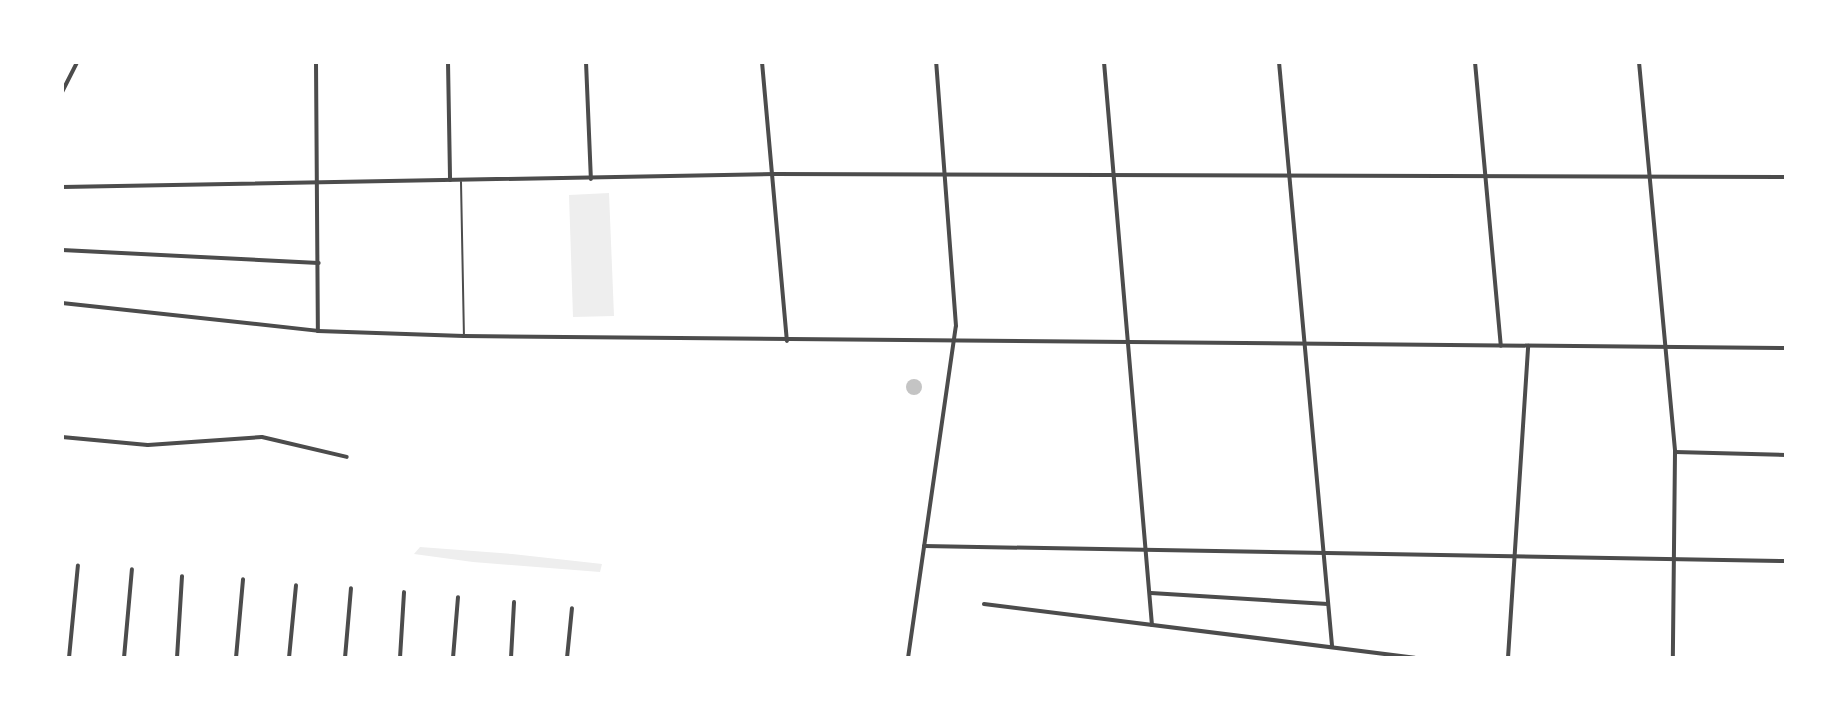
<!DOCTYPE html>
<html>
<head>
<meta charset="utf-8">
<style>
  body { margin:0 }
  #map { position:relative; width:1848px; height:720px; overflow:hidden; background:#fff; font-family:"PT Sans Narrow",sans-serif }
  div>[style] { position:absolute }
  .green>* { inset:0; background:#eee }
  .building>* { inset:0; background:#c4c4c4 }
  .round { border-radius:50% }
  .service>* { height:2px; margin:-1px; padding:0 1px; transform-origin:1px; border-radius:1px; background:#4c4c4c }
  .minor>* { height:4px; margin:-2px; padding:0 2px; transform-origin:2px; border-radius:2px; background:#4c4c4c }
  .tertiary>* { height:4px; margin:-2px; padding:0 2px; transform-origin:2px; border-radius:2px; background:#4c4c4c }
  span { translate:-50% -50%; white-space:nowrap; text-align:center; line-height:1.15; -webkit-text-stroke:6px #fff; paint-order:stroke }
  .frame { position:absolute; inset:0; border:64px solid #fff; pointer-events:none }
</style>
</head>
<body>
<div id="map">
  <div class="green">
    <div style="clip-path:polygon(609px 193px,614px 316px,573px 317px,569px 195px)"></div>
    <div style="clip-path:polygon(420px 547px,512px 554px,602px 564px,600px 572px,473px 562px,414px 554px)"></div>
  </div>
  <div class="building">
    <div class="round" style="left:906px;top:379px;width:16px;height:16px"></div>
  </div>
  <div class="service">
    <div style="left:461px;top:182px;width:153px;rotate:88.9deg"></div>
  </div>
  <div class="minor">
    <div style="left:316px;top:62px;width:269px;rotate:89.6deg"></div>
    <div style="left:448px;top:62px;width:118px;rotate:89deg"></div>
    <div style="left:586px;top:62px;width:117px;rotate:87.6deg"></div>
    <div style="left:762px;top:62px;width:280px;rotate:84.9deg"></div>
    <div style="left:1104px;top:62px;width:565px;rotate:85.13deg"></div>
    <div style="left:1279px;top:62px;width:586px;rotate:84.81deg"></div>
    <div style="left:1475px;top:62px;width:285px;rotate:84.8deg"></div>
    <div style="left:1639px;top:62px;width:392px;rotate:84.7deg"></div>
    <div style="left:1675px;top:452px;width:206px;rotate:90.6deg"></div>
    <div style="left:62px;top:187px;width:713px;rotate:-1.04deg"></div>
    <div style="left:775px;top:174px;width:1011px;rotate:0.17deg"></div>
    <div style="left:62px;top:250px;width:257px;rotate:2.9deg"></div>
    <div style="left:62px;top:303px;width:258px;rotate:6.2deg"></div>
    <div style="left:318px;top:331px;width:146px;rotate:2deg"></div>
    <div style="left:464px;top:336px;width:1322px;rotate:0.52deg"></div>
    <div style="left:62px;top:437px;width:86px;rotate:5.3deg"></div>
    <div style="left:148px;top:445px;width:114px;rotate:-4deg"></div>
    <div style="left:262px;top:437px;width:87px;rotate:13.2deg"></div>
    <div style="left:1675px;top:452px;width:111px;rotate:1.5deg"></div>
    <div style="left:924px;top:546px;width:862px;rotate:1deg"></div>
    <div style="left:1151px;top:593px;width:177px;rotate:3.6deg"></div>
    <div style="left:984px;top:604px;width:434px;rotate:7.1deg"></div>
    <div style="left:69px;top:658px;width:93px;rotate:-84.5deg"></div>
    <div style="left:124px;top:658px;width:89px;rotate:-84.9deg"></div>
    <div style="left:177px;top:658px;width:82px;rotate:-86.5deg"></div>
    <div style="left:236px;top:658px;width:79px;rotate:-84.9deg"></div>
    <div style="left:289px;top:658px;width:73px;rotate:-84.5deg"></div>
    <div style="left:345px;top:658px;width:70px;rotate:-85.1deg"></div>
    <div style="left:400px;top:658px;width:66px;rotate:-86.5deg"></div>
    <div style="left:453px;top:658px;width:61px;rotate:-85.3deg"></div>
    <div style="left:511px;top:658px;width:56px;rotate:-86.9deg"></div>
    <div style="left:567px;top:658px;width:50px;rotate:-84.3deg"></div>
    <div style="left:908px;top:658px;width:335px;rotate:-81.8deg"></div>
    <div style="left:956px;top:326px;width:265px;rotate:-94.3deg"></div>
    <div style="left:1508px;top:658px;width:313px;rotate:-86.3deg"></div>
  </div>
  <div class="tertiary">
    <div style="left:62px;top:92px;width:34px;rotate:-63deg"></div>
  </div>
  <div class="frame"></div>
</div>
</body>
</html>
